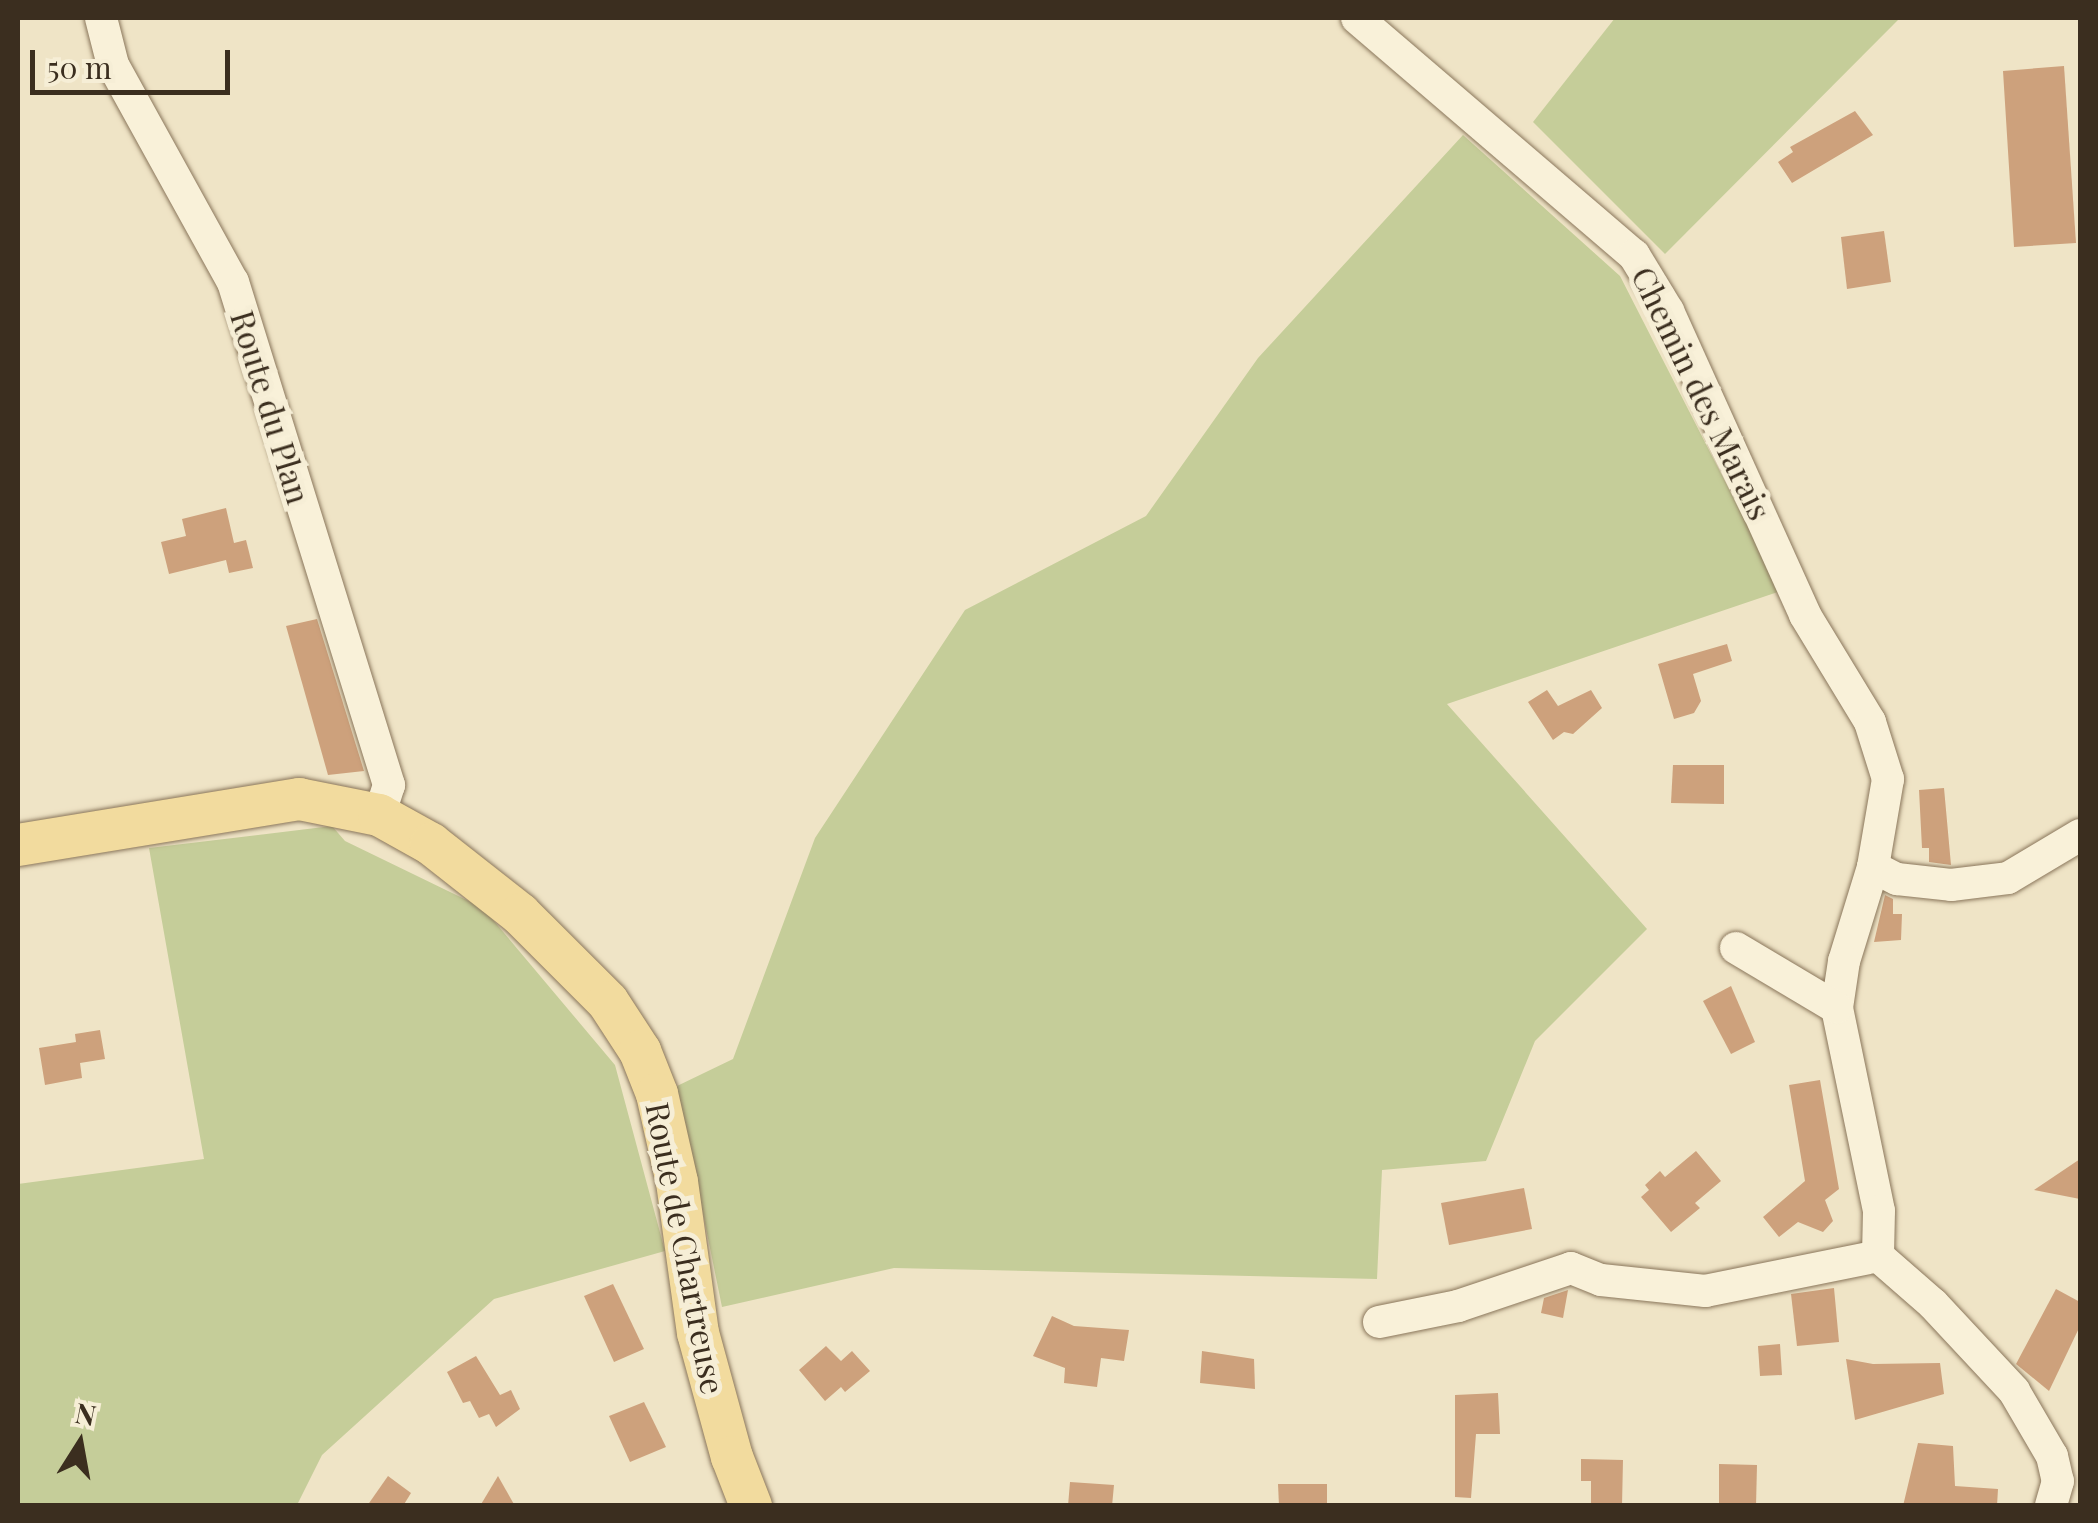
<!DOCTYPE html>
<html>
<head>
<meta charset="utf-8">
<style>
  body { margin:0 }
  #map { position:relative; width:2098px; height:1523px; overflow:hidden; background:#efe4c6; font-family:"Playfair Display",serif }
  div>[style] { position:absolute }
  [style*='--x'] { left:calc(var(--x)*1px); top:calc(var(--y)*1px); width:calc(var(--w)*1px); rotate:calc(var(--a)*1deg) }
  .green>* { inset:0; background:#c5cd99 }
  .building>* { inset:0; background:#cda17c }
  .roads { filter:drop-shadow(0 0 2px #8a765b) drop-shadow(0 0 2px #8a765b) }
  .minor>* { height:32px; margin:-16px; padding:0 16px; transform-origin:16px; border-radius:16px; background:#f9f1d9 }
  .major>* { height:42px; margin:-21px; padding:0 21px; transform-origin:21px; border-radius:21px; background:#f2db9e }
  span { translate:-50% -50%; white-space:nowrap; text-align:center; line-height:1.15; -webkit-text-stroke:10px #f6eed6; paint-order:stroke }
  .street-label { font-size:32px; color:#3b2e1f }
  .frame { position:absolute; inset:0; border:20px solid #3b2e1f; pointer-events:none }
  .north { position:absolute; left:30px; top:1393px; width:100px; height:100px; -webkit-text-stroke:8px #f6eed6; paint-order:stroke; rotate:11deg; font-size:28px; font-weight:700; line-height:40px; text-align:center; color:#3b2e1f }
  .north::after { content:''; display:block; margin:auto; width:35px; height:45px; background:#3b2e1f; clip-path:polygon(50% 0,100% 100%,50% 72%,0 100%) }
  .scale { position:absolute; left:30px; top:50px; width:200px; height:45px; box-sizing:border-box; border:5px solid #3b2e1f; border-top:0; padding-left:12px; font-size:30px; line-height:35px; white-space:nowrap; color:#3b2e1f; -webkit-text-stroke:8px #f6eed6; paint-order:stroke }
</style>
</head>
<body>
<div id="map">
  <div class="green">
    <i style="clip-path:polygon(1615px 18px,1900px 18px,1665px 254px,1533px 122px)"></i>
    <i style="clip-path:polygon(1463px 135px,1620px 276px,1781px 591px,1447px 704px,1647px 929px,1535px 1041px,1486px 1161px,1382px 1170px,1377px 1279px,894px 1268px,722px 1307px,677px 1086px,733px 1059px,815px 838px,965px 610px,1146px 516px,1258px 358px)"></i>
    <i style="clip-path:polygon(332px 826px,345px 841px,483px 908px,615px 1065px,665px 1251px,494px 1299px,322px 1455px,297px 1505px,18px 1505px,18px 1184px,204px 1159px,149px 848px)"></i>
  </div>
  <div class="building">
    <i style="clip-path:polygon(2064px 66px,2076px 243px,2014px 247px,2003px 71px)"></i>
    <i style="clip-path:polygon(1855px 111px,1873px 135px,1792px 183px,1778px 162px,1793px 152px,1790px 147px)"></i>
    <i style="clip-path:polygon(1884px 231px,1891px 282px,1847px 289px,1841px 237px)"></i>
    <i style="clip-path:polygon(226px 508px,234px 543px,246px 540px,253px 568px,229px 573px,226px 560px,169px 574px,161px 542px,186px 536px,182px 519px)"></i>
    <i style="clip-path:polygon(317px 619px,364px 771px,328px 775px,286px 626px)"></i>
    <i style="clip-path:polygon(1727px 644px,1732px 661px,1693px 674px,1701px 701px,1694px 713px,1674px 719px,1658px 664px)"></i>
    <i style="clip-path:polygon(1547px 690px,1558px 706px,1591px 690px,1602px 708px,1573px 734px,1564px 732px,1553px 740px,1528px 702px)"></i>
    <i style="clip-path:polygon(1673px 765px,1724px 765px,1724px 804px,1671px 803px)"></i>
    <i style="clip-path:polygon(1944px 788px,1951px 865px,1929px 862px,1929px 848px,1922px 848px,1919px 790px)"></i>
    <i style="clip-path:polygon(1885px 895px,1893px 899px,1893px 914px,1902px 914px,1901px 940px,1874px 942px)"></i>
    <i style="clip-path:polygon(1731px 986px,1755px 1042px,1731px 1054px,1703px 1001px)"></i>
    <i style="clip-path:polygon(100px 1030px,105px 1059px,80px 1063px,82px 1078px,45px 1085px,39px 1048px,76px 1042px,75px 1034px)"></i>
    <i style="clip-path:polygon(1820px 1080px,1839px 1189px,1825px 1200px,1833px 1221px,1823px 1232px,1798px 1222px,1779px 1237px,1763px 1217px,1805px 1181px,1789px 1085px)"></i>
    <i style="clip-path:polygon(1696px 1151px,1721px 1181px,1695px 1203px,1700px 1208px,1671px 1232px,1641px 1197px,1649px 1190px,1645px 1185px,1660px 1171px,1665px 1177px)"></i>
    <i style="clip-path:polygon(2080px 1159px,2080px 1199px,2034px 1190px)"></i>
    <i style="clip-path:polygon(1524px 1188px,1532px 1229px,1449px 1245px,1441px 1203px)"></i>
    <i style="clip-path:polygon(613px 1284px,644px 1349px,614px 1362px,584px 1296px)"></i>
    <i style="clip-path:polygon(1834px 1288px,1839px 1342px,1797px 1346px,1791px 1294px)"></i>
    <i style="clip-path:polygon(2056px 1289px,2080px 1302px,2080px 1326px,2049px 1391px,2016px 1364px)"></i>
    <i style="clip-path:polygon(1568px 1290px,1563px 1318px,1541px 1313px,1544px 1298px)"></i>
    <i style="clip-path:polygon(1052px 1316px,1074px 1326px,1129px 1330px,1124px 1361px,1101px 1358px,1097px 1387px,1064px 1383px,1065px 1368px,1033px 1356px)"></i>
    <i style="clip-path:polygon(1780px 1344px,1782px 1375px,1760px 1376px,1758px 1346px)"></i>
    <i style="clip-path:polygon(826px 1346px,841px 1361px,852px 1351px,870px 1371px,845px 1392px,841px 1387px,825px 1401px,799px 1370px)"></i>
    <i style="clip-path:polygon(1202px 1351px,1254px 1359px,1255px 1389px,1200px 1383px)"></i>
    <i style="clip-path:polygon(476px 1356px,500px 1395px,511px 1390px,520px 1409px,496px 1427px,489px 1414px,479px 1418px,470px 1401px,463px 1403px,447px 1372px)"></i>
    <i style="clip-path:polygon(1846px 1359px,1873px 1364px,1940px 1363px,1944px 1394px,1855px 1420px)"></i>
    <i style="clip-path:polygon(1498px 1393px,1500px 1434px,1476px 1434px,1471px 1498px,1455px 1497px,1455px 1395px)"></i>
    <i style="clip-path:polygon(644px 1402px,666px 1447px,630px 1462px,609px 1416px)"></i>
    <i style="clip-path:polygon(1918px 1443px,1953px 1446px,1955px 1486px,1998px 1489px,1997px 1506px,1903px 1506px)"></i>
    <i style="clip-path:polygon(1581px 1459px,1623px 1460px,1622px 1506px,1591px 1506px,1591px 1481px,1581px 1481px)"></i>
    <i style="clip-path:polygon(1719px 1464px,1757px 1465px,1756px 1506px,1719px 1506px)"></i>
    <i style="clip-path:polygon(388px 1476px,411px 1493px,403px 1506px,367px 1506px)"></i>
    <i style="clip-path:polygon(498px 1476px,515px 1506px,480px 1506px)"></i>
    <i style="clip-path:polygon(1070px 1482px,1114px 1485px,1112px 1506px,1068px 1506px)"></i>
    <i style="clip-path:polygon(1278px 1484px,1327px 1484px,1327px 1506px,1279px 1506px)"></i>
  </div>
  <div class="roads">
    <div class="minor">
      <i style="--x:101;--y:18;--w:49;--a:75.7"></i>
      <i style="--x:113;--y:65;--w:248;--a:61.1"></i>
      <i style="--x:233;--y:282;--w:527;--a:72.77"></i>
      <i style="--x:389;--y:785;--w:32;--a:108"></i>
      <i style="--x:1357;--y:18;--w:365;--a:40.6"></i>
      <i style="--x:1634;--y:255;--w:66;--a:58.7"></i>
      <i style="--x:1668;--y:311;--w:333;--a:65.7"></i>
      <i style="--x:1805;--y:615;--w:125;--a:58.7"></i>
      <i style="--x:1870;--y:722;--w:60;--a:72.5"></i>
      <i style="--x:1888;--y:779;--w:89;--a:99.7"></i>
      <i style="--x:1873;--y:867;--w:98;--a:107.1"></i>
      <i style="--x:1844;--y:961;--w:48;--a:98.5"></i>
      <i style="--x:1837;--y:1008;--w:207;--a:78.3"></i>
      <i style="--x:1879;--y:1211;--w:45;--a:91.3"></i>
      <i style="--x:1878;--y:1256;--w:73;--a:41.1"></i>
      <i style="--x:1933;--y:1304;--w:119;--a:47"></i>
      <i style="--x:2014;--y:1391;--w:75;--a:59.7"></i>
      <i style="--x:2052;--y:1456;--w:26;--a:77"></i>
      <i style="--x:2058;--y:1481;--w:26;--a:106"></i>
      <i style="--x:1873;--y:867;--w:27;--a:27"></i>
      <i style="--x:1897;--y:879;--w:54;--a:6.3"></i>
      <i style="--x:1951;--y:885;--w:57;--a:-7"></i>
      <i style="--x:2008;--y:878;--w:84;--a:-30.8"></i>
      <i style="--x:1736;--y:948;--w:117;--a:30.7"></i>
      <i style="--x:1379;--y:1322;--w:81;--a:-11.4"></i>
      <i style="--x:1458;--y:1306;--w:119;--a:-18.6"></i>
      <i style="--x:1571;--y:1268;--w:32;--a:22"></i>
      <i style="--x:1601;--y:1280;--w:105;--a:6"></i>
      <i style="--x:1705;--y:1291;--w:177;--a:-11.4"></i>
    </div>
    <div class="major">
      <i style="--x:18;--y:845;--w:285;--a:-9.3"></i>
      <i style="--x:299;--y:799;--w:82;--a:11.3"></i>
      <i style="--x:379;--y:815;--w:60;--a:29.1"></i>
      <i style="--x:431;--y:844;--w:113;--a:38.2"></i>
      <i style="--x:520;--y:914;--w:124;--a:45"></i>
      <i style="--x:608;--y:1002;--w:59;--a:56.9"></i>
      <i style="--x:640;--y:1051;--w:46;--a:68.4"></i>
      <i style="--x:657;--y:1094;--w:90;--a:77.2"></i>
      <i style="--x:677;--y:1182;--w:152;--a:82.1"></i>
      <i style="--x:698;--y:1333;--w:129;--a:74.7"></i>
      <i style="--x:732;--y:1457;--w:53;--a:68.8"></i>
    </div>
  </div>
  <div class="street-label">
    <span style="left:1702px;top:393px;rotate:64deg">Chemin des Marais</span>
    <span style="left:271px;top:407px;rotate:73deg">Route du Plan</span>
    <span style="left:686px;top:1248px;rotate:79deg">Route de Chartreuse</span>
  </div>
  <div class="frame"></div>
  <div class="north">N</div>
  <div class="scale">50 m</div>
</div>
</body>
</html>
